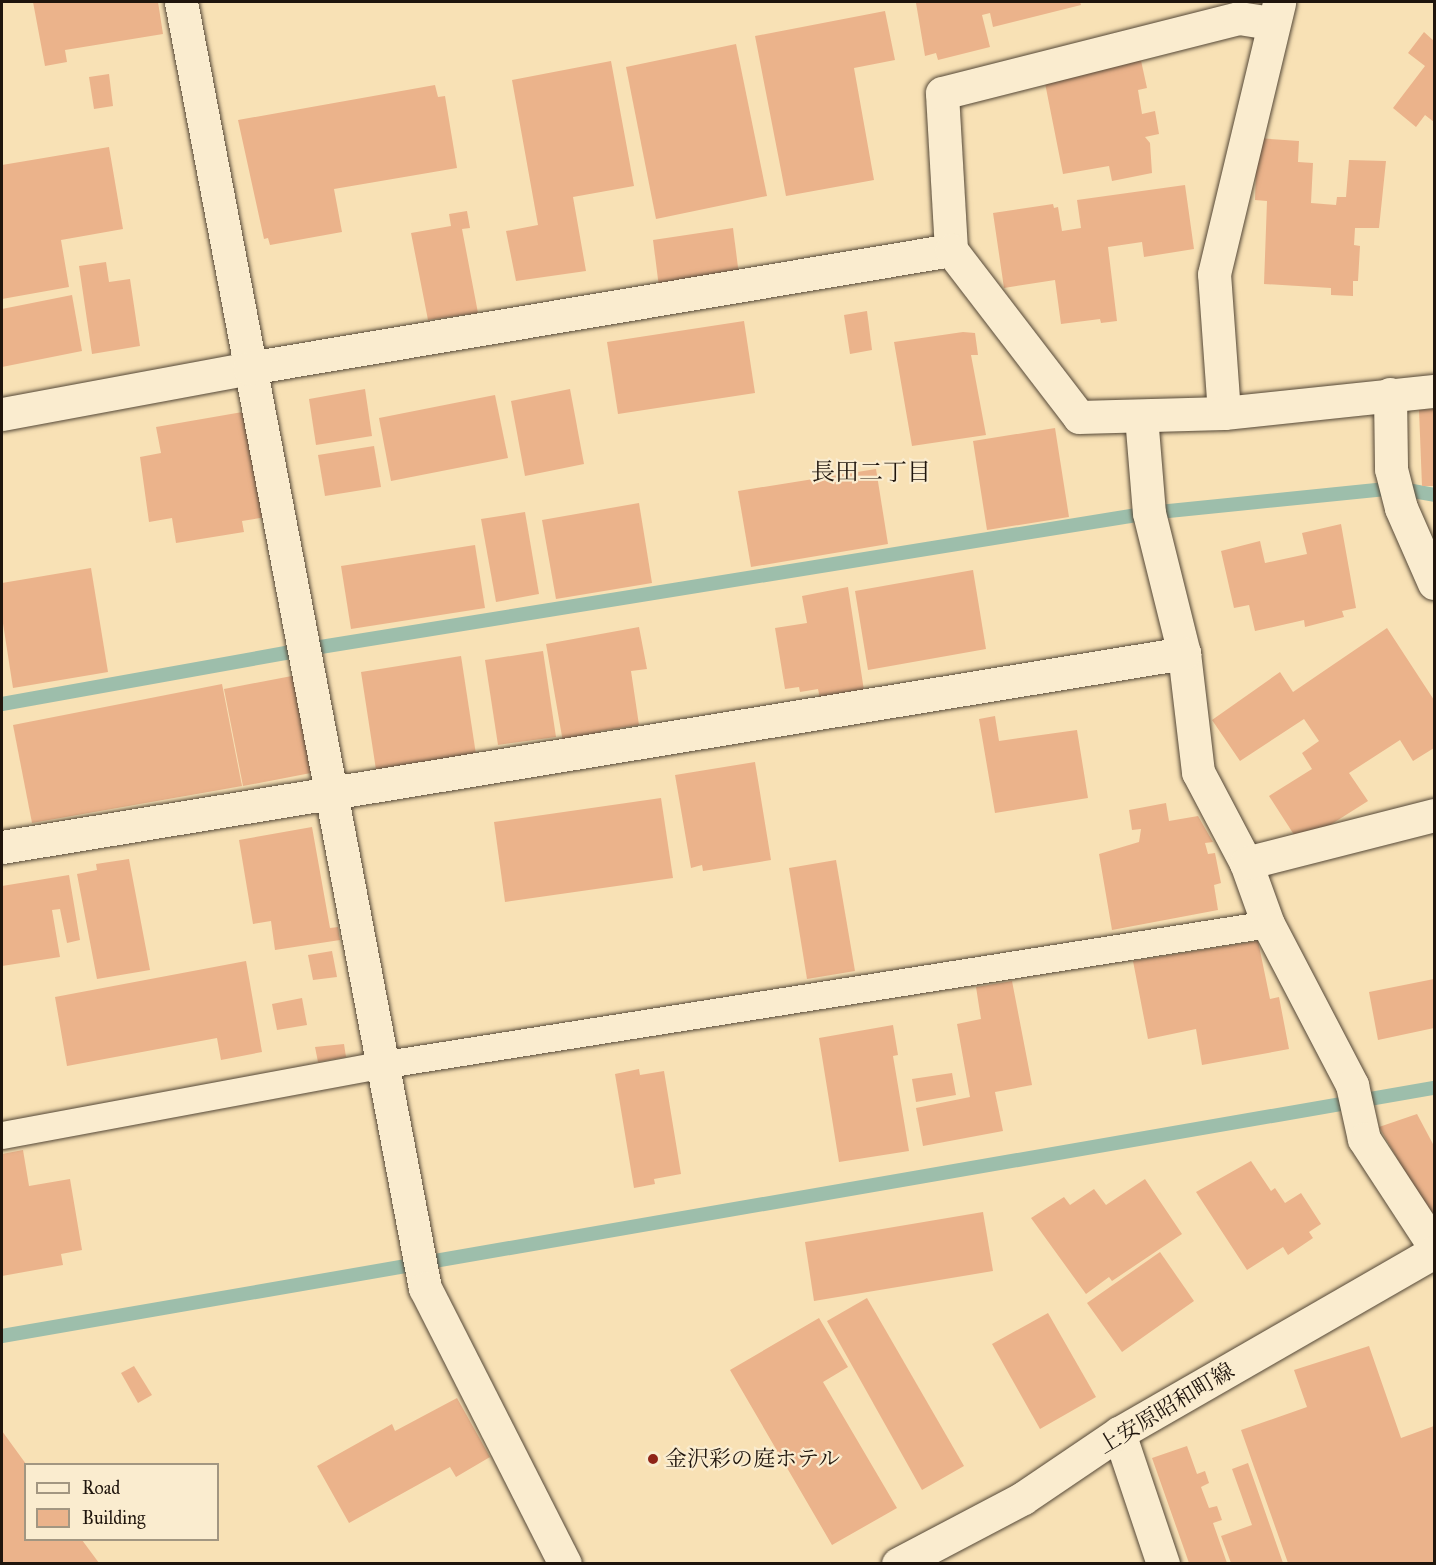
<!DOCTYPE html>
<html>
<head>
<meta charset="utf-8">
<style>
  body { margin:0 }
  #map { position:relative; width:1436px; height:1565px; overflow:hidden; background:#f8e1b5; font-family:"IM FELL Great Primer","Noto Serif JP",serif }
  div>[style] { position:absolute }
  [style*='--x'] { left:calc(var(--x)*1px); top:calc(var(--y)*1px); width:calc(var(--w)*1px); rotate:calc(var(--a)*1deg) }
  .stream>* { height:14px; margin:-7px; padding:0 7px; transform-origin:7px; border-radius:7px; background:#9dbeab }
  .building>* { inset:0; background:#ebb38b }
  .roads { filter:drop-shadow(0 0 2px #554837) drop-shadow(0 0 2px #554837) }
  .service>* { height:27px; margin:-13.5px; padding:0 13.5px; transform-origin:13.5px; border-radius:13.5px; background:#faeccf }
  .minor>* { height:33px; margin:-16.5px; padding:0 16.5px; transform-origin:16.5px; border-radius:16.5px; background:#faeccf }
  .secondary>* { height:33px; margin:-16.5px; padding:0 16.5px; transform-origin:16.5px; border-radius:16.5px; background:#faeccf }
  .dots>* { width:16px; height:16px; translate:-50% -50%; box-sizing:border-box; border:3px solid #faeccf; border-radius:50% }
  span { translate:-50% -50%; white-space:nowrap; text-align:center; line-height:1.15; -webkit-text-stroke:4.5px #faeccf; paint-order:stroke }
  .street-label { font-size:22px; color:#1f150d }
  .poi-label { font-size:22px; color:#1f150d }
  .left { translate:0 -50%; text-align:left }
  .neighbourhood-label { font-size:24px; color:#1f150d }
  .frame { position:absolute; inset:0; border:3px solid #1f150d; pointer-events:none }
  .legend { position:absolute; left:24px; top:1463px; width:195px; height:78px; box-sizing:border-box; background:#faeccf; border:2px solid #a29681; margin:0; padding:8px 10px; list-style:none; font-size:18px; color:#1f150d }
  .legend li { display:flex; align-items:center; gap:12px; height:30px }
  .legend b { width:30px; border:2px solid #a29681 }
</style>
</head>
<body>
<div id="map">
  <div class="stream">
    <i style="--x:2;--y:704;--w:305;--a:-10.2"></i>
    <i style="--x:302;--y:650;--w:858;--a:-9.19"></i>
    <i style="--x:1149;--y:513;--w:248;--a:-5.8"></i>
    <i style="--x:1396;--y:488;--w:39;--a:10"></i>
    <i style="--x:2;--y:1336;--w:1453;--a:-9.83"></i>
  </div>
  <div class="building">
    <i style="clip-path:polygon(33px 2px,158px 2px,163px 34px,65px 50px,67px 62px,45px 66px)"></i>
    <i style="clip-path:polygon(1080px 2px,1081px 5px,993px 27px,990px 13px,982px 15px,990px 47px,938px 60px,936px 53px,925px 56px,916px 3px)"></i>
    <i style="clip-path:polygon(885px 11px,895px 60px,854px 68px,874px 180px,786px 196px,755px 36px)"></i>
    <i style="clip-path:polygon(1424px 32px,1434px 41px,1434px 122px,1425px 115px,1416px 127px,1393px 108px,1425px 66px,1408px 53px)"></i>
    <i style="clip-path:polygon(736px 44px,767px 196px,656px 219px,626px 67px)"></i>
    <i style="clip-path:polygon(1140px 56px,1147px 88px,1138px 90px,1142px 114px,1155px 111px,1159px 134px,1145px 137px,1150px 143px,1152px 173px,1112px 181px,1109px 166px,1063px 174px,1044px 78px)"></i>
    <i style="clip-path:polygon(611px 61px,634px 186px,573px 197px,586px 271px,516px 281px,506px 231px,538px 225px,512px 80px)"></i>
    <i style="clip-path:polygon(109px 74px,113px 106px,94px 109px,89px 77px)"></i>
    <i style="clip-path:polygon(435px 85px,438px 97px,445px 96px,457px 168px,334px 189px,342px 232px,270px 245px,268px 238px,264px 239px,238px 120px)"></i>
    <i style="clip-path:polygon(1257px 138px,1299px 141px,1298px 162px,1313px 163px,1311px 203px,1336px 205px,1337px 197px,1346px 197px,1349px 160px,1386px 161px,1379px 228px,1355px 228px,1354px 245px,1360px 246px,1358px 281px,1353px 281px,1353px 296px,1331px 295px,1331px 288px,1264px 284px,1267px 201px,1255px 200px)"></i>
    <i style="clip-path:polygon(109px 147px,123px 229px,61px 240px,69px 287px,2px 299px,2px 165px)"></i>
    <i style="clip-path:polygon(1185px 185px,1194px 249px,1144px 257px,1142px 242px,1108px 247px,1117px 321px,1101px 323px,1100px 319px,1061px 324px,1055px 280px,1004px 288px,993px 213px,1053px 204px,1054px 208px,1058px 207px,1062px 231px,1081px 228px,1077px 200px)"></i>
    <i style="clip-path:polygon(467px 211px,470px 228px,462px 229px,478px 313px,428px 320px,411px 233px,451px 226px,449px 214px)"></i>
    <i style="clip-path:polygon(733px 228px,739px 275px,659px 287px,653px 240px)"></i>
    <i style="clip-path:polygon(106px 262px,109px 282px,130px 279px,140px 346px,92px 354px,79px 266px)"></i>
    <i style="clip-path:polygon(72px 295px,82px 351px,2px 367px,2px 309px)"></i>
    <i style="clip-path:polygon(867px 311px,872px 350px,850px 354px,844px 315px)"></i>
    <i style="clip-path:polygon(744px 321px,755px 393px,618px 414px,607px 342px)"></i>
    <i style="clip-path:polygon(963px 332px,975px 333px,978px 355px,971px 355px,986px 435px,912px 446px,894px 342px)"></i>
    <i style="clip-path:polygon(365px 389px,372px 436px,316px 445px,309px 399px)"></i>
    <i style="clip-path:polygon(570px 389px,584px 464px,525px 476px,511px 401px)"></i>
    <i style="clip-path:polygon(495px 395px,508px 458px,391px 481px,379px 418px)"></i>
    <i style="clip-path:polygon(1434px 409px,1434px 486px,1422px 486px,1419px 410px)"></i>
    <i style="clip-path:polygon(254px 410px,272px 516px,242px 521px,244px 532px,176px 543px,172px 518px,149px 522px,140px 457px,161px 453px,156px 427px)"></i>
    <i style="clip-path:polygon(1055px 428px,1069px 517px,987px 530px,973px 441px)"></i>
    <i style="clip-path:polygon(374px 446px,381px 487px,325px 496px,318px 455px)"></i>
    <i style="clip-path:polygon(876px 469px,888px 544px,751px 567px,738px 491px)"></i>
    <i style="clip-path:polygon(639px 503px,652px 583px,556px 599px,542px 520px)"></i>
    <i style="clip-path:polygon(525px 512px,539px 594px,496px 602px,481px 519px)"></i>
    <i style="clip-path:polygon(1341px 524px,1356px 608px,1342px 611px,1344px 617px,1305px 627px,1304px 620px,1255px 631px,1249px 605px,1234px 608px,1221px 551px,1260px 541px,1265px 563px,1307px 554px,1302px 533px)"></i>
    <i style="clip-path:polygon(475px 545px,485px 608px,351px 629px,341px 566px)"></i>
    <i style="clip-path:polygon(91px 568px,108px 672px,13px 688px,2px 617px,2px 583px)"></i>
    <i style="clip-path:polygon(973px 570px,986px 649px,868px 670px,855px 591px)"></i>
    <i style="clip-path:polygon(848px 587px,865px 697px,821px 704px,818px 689px,800px 692px,799px 687px,785px 689px,775px 628px,807px 623px,802px 596px)"></i>
    <i style="clip-path:polygon(639px 627px,647px 669px,631px 671px,639px 725px,600px 731px,602px 741px,564px 748px,546px 644px)"></i>
    <i style="clip-path:polygon(1387px 628px,1434px 700px,1434px 748px,1413px 761px,1400px 740px,1349px 773px,1368px 801px,1300px 844px,1269px 796px,1312px 769px,1302px 753px,1319px 741px,1304px 719px,1240px 761px,1212px 720px,1280px 672px,1293px 692px)"></i>
    <i style="clip-path:polygon(543px 651px,556px 737px,498px 745px,485px 660px)"></i>
    <i style="clip-path:polygon(461px 656px,477px 761px,377px 776px,361px 672px)"></i>
    <i style="clip-path:polygon(297px 675px,316px 772px,243px 786px,224px 689px)"></i>
    <i style="clip-path:polygon(222px 684px,242px 786px,32px 823px,13px 725px)"></i>
    <i style="clip-path:polygon(995px 716px,999px 741px,1077px 730px,1088px 798px,995px 813px,979px 719px)"></i>
    <i style="clip-path:polygon(755px 762px,771px 860px,703px 871px,702px 865px,691px 868px,675px 775px)"></i>
    <i style="clip-path:polygon(661px 798px,673px 878px,505px 902px,494px 822px)"></i>
    <i style="clip-path:polygon(1166px 803px,1169px 821px,1198px 816px,1213px 842px,1205px 843px,1208px 854px,1215px 853px,1221px 883px,1214px 885px,1218px 910px,1112px 930px,1099px 854px,1139px 842px,1141px 829px,1132px 830px,1129px 810px)"></i>
    <i style="clip-path:polygon(312px 827px,330px 928px,338px 927px,340px 940px,275px 950px,271px 921px,253px 924px,239px 840px)"></i>
    <i style="clip-path:polygon(129px 859px,150px 970px,97px 979px,77px 874px,97px 870px,96px 864px)"></i>
    <i style="clip-path:polygon(836px 860px,855px 971px,807px 979px,789px 868px)"></i>
    <i style="clip-path:polygon(69px 875px,80px 940px,67px 943px,60px 909px,52px 910px,60px 957px,2px 966px,2px 886px)"></i>
    <i style="clip-path:polygon(1258px 941px,1270px 999px,1279px 997px,1289px 1049px,1202px 1065px,1196px 1029px,1148px 1039px,1133px 961px)"></i>
    <i style="clip-path:polygon(332px 951px,337px 977px,313px 980px,308px 955px)"></i>
    <i style="clip-path:polygon(246px 961px,262px 1052px,221px 1060px,217px 1038px,67px 1066px,55px 997px)"></i>
    <i style="clip-path:polygon(1434px 979px,1434px 1028px,1378px 1040px,1369px 992px)"></i>
    <i style="clip-path:polygon(1012px 981px,1032px 1085px,995px 1092px,1003px 1131px,923px 1146px,916px 1108px,970px 1097px,957px 1024px,981px 1019px,976px 987px)"></i>
    <i style="clip-path:polygon(302px 998px,307px 1025px,277px 1030px,272px 1004px)"></i>
    <i style="clip-path:polygon(893px 1025px,898px 1055px,893px 1056px,909px 1151px,839px 1162px,819px 1038px)"></i>
    <i style="clip-path:polygon(344px 1044px,346px 1057px,318px 1062px,315px 1047px)"></i>
    <i style="clip-path:polygon(639px 1069px,640px 1075px,664px 1071px,681px 1174px,654px 1179px,655px 1184px,634px 1188px,615px 1074px)"></i>
    <i style="clip-path:polygon(952px 1073px,956px 1095px,916px 1102px,912px 1079px)"></i>
    <i style="clip-path:polygon(1417px 1114px,1434px 1146px,1434px 1222px,1379px 1127px)"></i>
    <i style="clip-path:polygon(23px 1150px,29px 1186px,70px 1179px,82px 1250px,61px 1254px,63px 1265px,2px 1276px,2px 1154px)"></i>
    <i style="clip-path:polygon(1251px 1161px,1271px 1191px,1275px 1188px,1285px 1203px,1301px 1193px,1321px 1224px,1309px 1232px,1313px 1238px,1288px 1255px,1283px 1247px,1247px 1270px,1196px 1192px)"></i>
    <i style="clip-path:polygon(1145px 1179px,1182px 1234px,1112px 1281px,1109px 1277px,1086px 1294px,1031px 1218px,1064px 1197px,1070px 1205px,1094px 1189px,1106px 1205px)"></i>
    <i style="clip-path:polygon(983px 1212px,993px 1271px,814px 1301px,805px 1242px)"></i>
    <i style="clip-path:polygon(1160px 1252px,1194px 1301px,1122px 1352px,1087px 1303px)"></i>
    <i style="clip-path:polygon(867px 1298px,964px 1466px,922px 1490px,827px 1321px)"></i>
    <i style="clip-path:polygon(1048px 1313px,1096px 1397px,1040px 1429px,992px 1344px)"></i>
    <i style="clip-path:polygon(819px 1318px,848px 1367px,823px 1382px,897px 1508px,832px 1545px,730px 1370px)"></i>
    <i style="clip-path:polygon(1369px 1346px,1401px 1438px,1434px 1426px,1434px 1563px,1288px 1563px,1241px 1430px,1307px 1407px,1294px 1370px)"></i>
    <i style="clip-path:polygon(134px 1366px,152px 1395px,138px 1403px,121px 1373px)"></i>
    <i style="clip-path:polygon(457px 1398px,490px 1457px,456px 1477px,450px 1467px,349px 1523px,317px 1466px,392px 1424px,395px 1431px)"></i>
    <i style="clip-path:polygon(2px 1431px,26px 1464px,26px 1540px,82px 1540px,99px 1563px,2px 1563px)"></i>
    <i style="clip-path:polygon(1187px 1446px,1197px 1474px,1205px 1471px,1209px 1483px,1201px 1487px,1209px 1508px,1217px 1506px,1222px 1520px,1213px 1523px,1227px 1563px,1189px 1563px,1152px 1458px)"></i>
    <i style="clip-path:polygon(1248px 1463px,1283px 1563px,1231px 1563px,1221px 1536px,1252px 1525px,1232px 1469px)"></i>
  </div>
  <div class="roads">
    <div class="service">
      <i style="--x:2;--y:1135;--w:384;--a:-10.5"></i>
      <i style="--x:380;--y:1065;--w:899;--a:-9.02"></i>
    </div>
    <div class="minor">
      <i style="--x:181;--y:2;--w:1309;--a:79.26"></i>
      <i style="--x:425;--y:1288;--w:309;--a:63.1"></i>
      <i style="--x:951;--y:250;--w:157;--a:-93.3"></i>
      <i style="--x:942;--y:93;--w:306;--a:-14.2"></i>
      <i style="--x:1239;--y:18;--w:33;--a:9"></i>
      <i style="--x:1390;--y:394;--w:75;--a:89.2"></i>
      <i style="--x:1391;--y:469;--w:40;--a:75.6"></i>
      <i style="--x:1401;--y:508;--w:82;--a:66.3"></i>
      <i style="--x:1224;--y:413;--w:139;--a:-94.1"></i>
      <i style="--x:1214;--y:274;--w:279;--a:-76.5"></i>
      <i style="--x:2;--y:414;--w:251;--a:-10.5"></i>
      <i style="--x:249;--y:368;--w:712;--a:-9.54"></i>
      <i style="--x:951;--y:250;--w:210;--a:52.5"></i>
      <i style="--x:1079;--y:417;--w:145;--a:-1.6"></i>
      <i style="--x:1224;--y:413;--w:211;--a:-6"></i>
      <i style="--x:1141;--y:416;--w:97;--a:85.3"></i>
      <i style="--x:1149;--y:513;--w:144;--a:76"></i>
      <i style="--x:1184;--y:653;--w:120;--a:83.3"></i>
      <i style="--x:1198;--y:772;--w:103;--a:62.2"></i>
      <i style="--x:1246;--y:863;--w:65;--a:70.2"></i>
      <i style="--x:1268;--y:924;--w:182;--a:62.4"></i>
      <i style="--x:1352;--y:1085;--w:55;--a:77.5"></i>
      <i style="--x:1364;--y:1139;--w:128;--a:56.8"></i>
      <i style="--x:2;--y:847;--w:1198;--a:-9.32"></i>
      <i style="--x:1246;--y:863;--w:194;--a:-14.3"></i>
      <i style="--x:1119;--y:1433;--w:138;--a:71.4"></i>
    </div>
    <div class="secondary">
      <i style="--x:898;--y:1564;--w:141;--a:-27.8"></i>
      <i style="--x:1023;--y:1498;--w:116;--a:-34.1"></i>
      <i style="--x:1119;--y:1433;--w:363;--a:-29.9"></i>
    </div>
  </div>
  <div class="dots">
    <i style="left:653px;top:1459px;background:#8f2418"></i>
  </div>
  <div class="street-label">
    <span style="left:1166px;top:1408px;rotate:-31deg">上安原昭和町線</span>
  </div>
  <div class="poi-label">
    <span class="left" style="left:665px;top:1459px">金沢彩の庭ホテル</span>
  </div>
  <div class="neighbourhood-label">
    <span style="left:871px;top:473px">長田二丁目</span>
  </div>
  <div class="frame"></div>
  <ul class="legend">
  <li><b style="height:8px;background:#faeccf"></b>Road</li>
  <li><b style="height:16px;background:#ebb38b"></b>Building</li>
  </ul>
</div>
</body>
</html>
